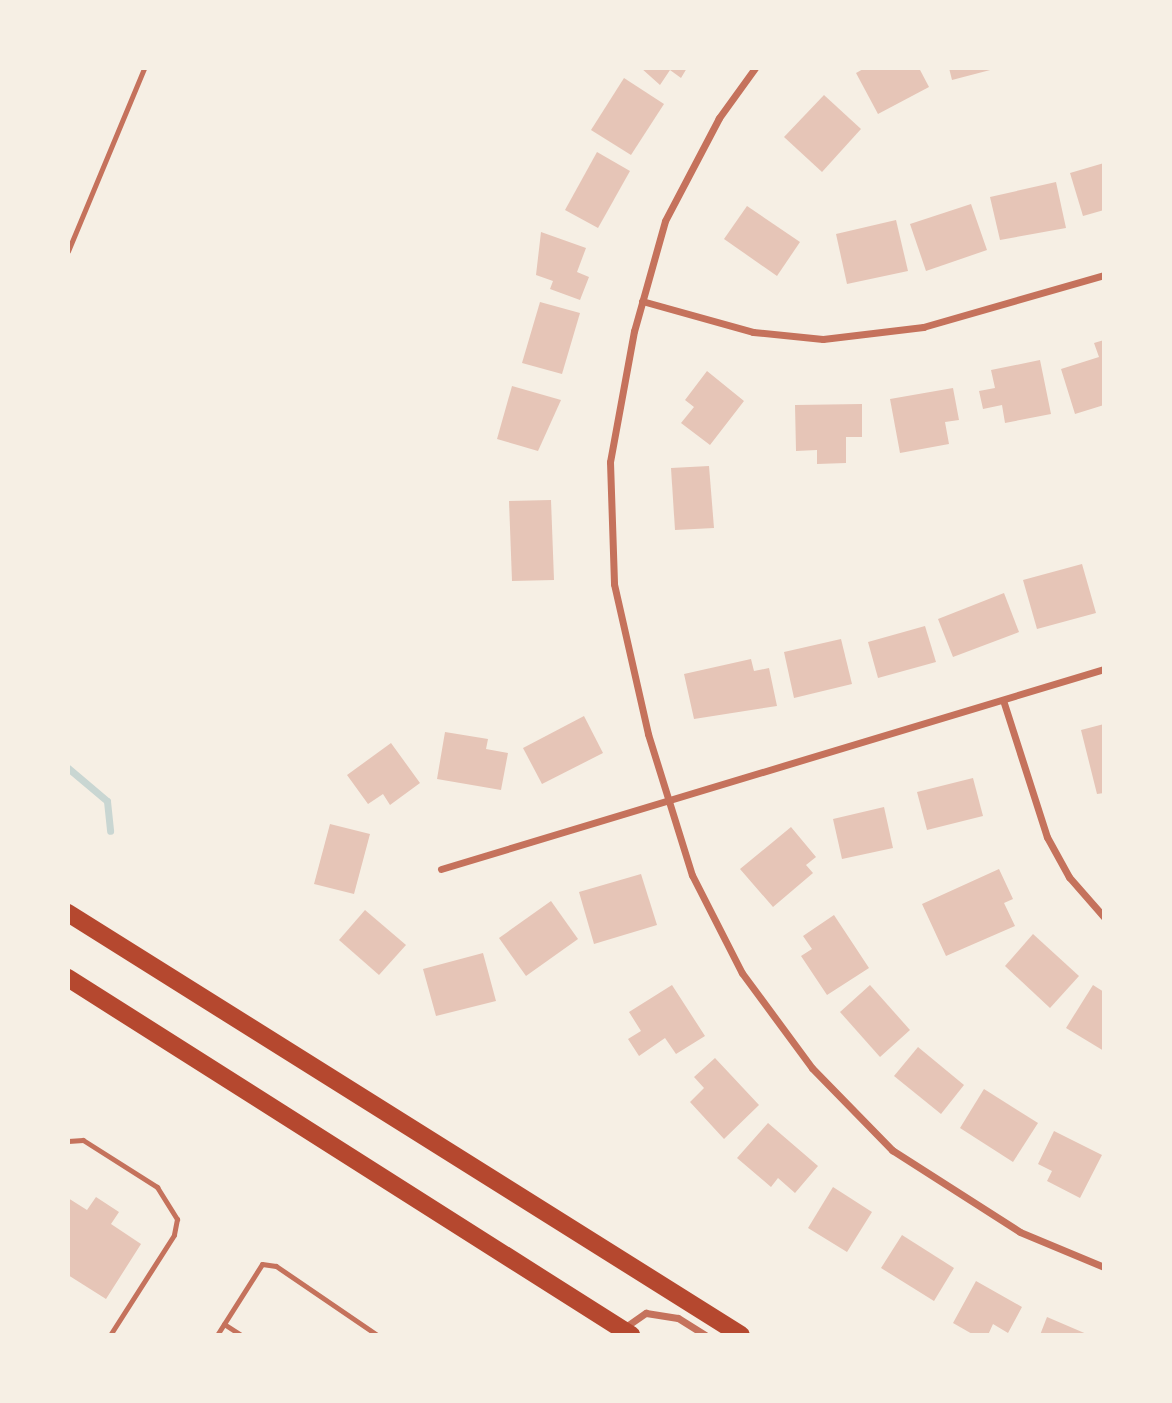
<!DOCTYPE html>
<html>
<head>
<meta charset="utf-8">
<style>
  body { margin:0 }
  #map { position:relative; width:1172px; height:1403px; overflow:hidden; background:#f6efe4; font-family:"Source Sans 3",sans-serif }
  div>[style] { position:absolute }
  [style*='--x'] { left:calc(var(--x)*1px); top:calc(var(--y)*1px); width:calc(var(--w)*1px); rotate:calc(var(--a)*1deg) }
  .stream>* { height:7px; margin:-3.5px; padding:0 3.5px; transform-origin:3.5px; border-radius:3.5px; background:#c9d6d2 }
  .building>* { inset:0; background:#e6c5b7 }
  .service>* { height:5px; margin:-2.5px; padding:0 2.5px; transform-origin:2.5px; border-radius:2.5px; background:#c5725c }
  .minor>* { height:7px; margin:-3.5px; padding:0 3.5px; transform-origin:3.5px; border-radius:3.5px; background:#c5725c }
  .primary>* { height:18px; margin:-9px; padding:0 9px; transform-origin:9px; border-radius:9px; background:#b5482f }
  span { translate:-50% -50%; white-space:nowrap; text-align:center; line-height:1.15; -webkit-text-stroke:7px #f6efe4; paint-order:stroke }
  .frame { position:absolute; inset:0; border:70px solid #f6efe4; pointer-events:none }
</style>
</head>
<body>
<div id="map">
  <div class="stream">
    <i style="--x:68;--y:768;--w:51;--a:40.2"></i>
    <i style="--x:107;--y:801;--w:30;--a:84"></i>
  </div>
  <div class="building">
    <i style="clip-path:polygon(641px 68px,687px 68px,681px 78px,670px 70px,660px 85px)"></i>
    <i style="clip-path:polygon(865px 68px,919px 68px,929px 87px,878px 114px,856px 73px)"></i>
    <i style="clip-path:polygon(949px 68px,994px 68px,994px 69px,952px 80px)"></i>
    <i style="clip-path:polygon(624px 78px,664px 104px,631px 155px,591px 130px)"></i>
    <i style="clip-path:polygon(824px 95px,861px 129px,822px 172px,784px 137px)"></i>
    <i style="clip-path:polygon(597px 152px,630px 171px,598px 228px,565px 210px)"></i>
    <i style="clip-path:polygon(1104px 163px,1104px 210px,1083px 216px,1070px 173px)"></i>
    <i style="clip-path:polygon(1056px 182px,1066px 228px,1000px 240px,990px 197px)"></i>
    <i style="clip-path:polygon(971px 204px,987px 250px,926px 271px,910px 224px)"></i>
    <i style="clip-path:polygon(747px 206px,800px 242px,777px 276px,724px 239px)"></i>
    <i style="clip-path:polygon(896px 220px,908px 271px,847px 284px,836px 234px)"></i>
    <i style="clip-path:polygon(541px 232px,586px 248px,577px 272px,589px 277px,580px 300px,550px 289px,553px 281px,536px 275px)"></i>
    <i style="clip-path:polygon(540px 302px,580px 313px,562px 374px,522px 363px)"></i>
    <i style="clip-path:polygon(1104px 340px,1104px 405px,1075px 414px,1061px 369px,1099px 357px,1094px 343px)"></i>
    <i style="clip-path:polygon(1040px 360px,1051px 414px,1005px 423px,1002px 405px,983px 409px,979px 391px,995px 388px,991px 370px)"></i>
    <i style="clip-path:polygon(707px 371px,744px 401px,710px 445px,681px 423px,694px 407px,685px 400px)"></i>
    <i style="clip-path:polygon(512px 386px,561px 400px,538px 451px,497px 439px)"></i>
    <i style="clip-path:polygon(953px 388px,959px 420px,945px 422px,949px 444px,900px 453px,890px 399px)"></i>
    <i style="clip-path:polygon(862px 404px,862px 437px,846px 437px,846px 463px,817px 464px,817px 450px,796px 451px,795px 405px)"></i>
    <i style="clip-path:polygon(709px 466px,714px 528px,675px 530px,671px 468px)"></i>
    <i style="clip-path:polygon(551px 500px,554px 580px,512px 581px,509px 501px)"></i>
    <i style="clip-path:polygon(1082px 564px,1096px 613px,1037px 629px,1023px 580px)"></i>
    <i style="clip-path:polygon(1004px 593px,1019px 632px,953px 657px,938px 619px)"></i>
    <i style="clip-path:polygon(925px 626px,936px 662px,878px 678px,868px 642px)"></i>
    <i style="clip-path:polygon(841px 639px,852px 684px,794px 698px,784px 652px)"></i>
    <i style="clip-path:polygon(751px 659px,754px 671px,769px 668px,777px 706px,694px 719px,684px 674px)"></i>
    <i style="clip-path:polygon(584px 716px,603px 753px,542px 784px,523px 748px)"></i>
    <i style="clip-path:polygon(1104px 724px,1104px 793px,1097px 794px,1081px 730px)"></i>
    <i style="clip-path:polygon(445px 732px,488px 739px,486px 749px,508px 753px,501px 790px,437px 779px)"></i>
    <i style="clip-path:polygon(391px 743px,420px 783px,390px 805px,383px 794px,368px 804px,347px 775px)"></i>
    <i style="clip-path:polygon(973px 778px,983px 816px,927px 830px,917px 792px)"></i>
    <i style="clip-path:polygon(884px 807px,893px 848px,842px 859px,833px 819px)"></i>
    <i style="clip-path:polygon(330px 824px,370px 834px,354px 894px,314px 884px)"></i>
    <i style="clip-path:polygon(791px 827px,816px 857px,806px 865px,813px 873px,773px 907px,740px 869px)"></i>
    <i style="clip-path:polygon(999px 869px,1013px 899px,1004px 903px,1015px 926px,946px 956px,922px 904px)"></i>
    <i style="clip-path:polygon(641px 874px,657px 925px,594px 944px,579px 892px)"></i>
    <i style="clip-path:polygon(551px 901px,578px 939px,526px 976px,499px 938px)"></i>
    <i style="clip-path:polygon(365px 910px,406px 945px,379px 975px,339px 940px)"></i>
    <i style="clip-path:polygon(834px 915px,869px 968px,827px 995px,801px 956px,812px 949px,803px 936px)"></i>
    <i style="clip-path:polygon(1033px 934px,1079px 976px,1050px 1008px,1005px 966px)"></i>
    <i style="clip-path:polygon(483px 953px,496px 1001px,436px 1016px,423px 969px)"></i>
    <i style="clip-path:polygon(672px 985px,705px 1036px,676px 1054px,665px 1038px,639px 1056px,628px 1039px,641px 1031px,629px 1012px)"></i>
    <i style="clip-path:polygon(870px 985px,910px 1030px,880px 1057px,840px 1012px)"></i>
    <i style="clip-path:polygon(1093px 985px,1104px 992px,1104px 1051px,1066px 1028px)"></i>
    <i style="clip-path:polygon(918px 1047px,964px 1085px,941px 1114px,894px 1076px)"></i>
    <i style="clip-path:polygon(715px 1058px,759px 1105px,724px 1139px,690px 1102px,704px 1088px,694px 1077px)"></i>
    <i style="clip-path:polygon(984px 1089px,1038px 1123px,1013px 1162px,960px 1128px)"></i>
    <i style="clip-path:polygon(768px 1123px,818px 1166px,795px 1193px,778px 1178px,771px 1187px,737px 1158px)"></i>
    <i style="clip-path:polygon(1054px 1131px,1102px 1155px,1080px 1198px,1047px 1181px,1052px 1171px,1038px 1164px)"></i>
    <i style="clip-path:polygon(833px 1187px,872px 1212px,847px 1252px,808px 1228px)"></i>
    <i style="clip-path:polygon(96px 1197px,119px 1212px,111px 1224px,141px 1244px,106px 1299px,68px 1275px,68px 1198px,87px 1210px)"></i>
    <i style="clip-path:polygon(902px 1235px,954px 1268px,934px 1301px,881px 1268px)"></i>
    <i style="clip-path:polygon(976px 1281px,1022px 1307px,1008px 1333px,993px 1324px,988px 1335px,974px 1335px,953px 1323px)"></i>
    <i style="clip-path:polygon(1047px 1317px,1089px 1335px,1040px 1335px)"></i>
  </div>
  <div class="service">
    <i style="--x:68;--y:251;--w:198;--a:-67.4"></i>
    <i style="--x:68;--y:1141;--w:15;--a:-4"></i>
    <i style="--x:83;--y:1140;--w:88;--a:32.4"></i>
    <i style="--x:157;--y:1187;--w:38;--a:58"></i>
    <i style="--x:177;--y:1219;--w:16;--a:101"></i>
    <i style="--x:174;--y:1235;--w:119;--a:122.6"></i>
    <i style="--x:224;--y:1324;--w:20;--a:33"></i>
    <i style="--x:217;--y:1335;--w:84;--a:-57.6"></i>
    <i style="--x:262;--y:1264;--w:14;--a:8"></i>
    <i style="--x:276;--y:1266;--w:122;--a:34.3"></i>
  </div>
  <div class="minor">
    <i style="--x:755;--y:68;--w:62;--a:125.8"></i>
    <i style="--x:719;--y:118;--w:116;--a:117.7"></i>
    <i style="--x:665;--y:221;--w:114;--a:105.7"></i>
    <i style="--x:634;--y:331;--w:133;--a:100.4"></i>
    <i style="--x:610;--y:462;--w:122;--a:88.1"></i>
    <i style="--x:614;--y:584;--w:154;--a:77.2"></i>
    <i style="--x:648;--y:734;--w:148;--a:72.7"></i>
    <i style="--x:692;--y:875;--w:110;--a:63"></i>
    <i style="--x:742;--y:973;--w:118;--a:53.6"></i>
    <i style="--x:812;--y:1068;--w:115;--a:45.7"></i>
    <i style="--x:892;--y:1150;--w:152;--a:32.6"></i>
    <i style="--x:1020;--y:1232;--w:91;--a:22.6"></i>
    <i style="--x:642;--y:301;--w:115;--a:15.6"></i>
    <i style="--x:753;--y:332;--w:70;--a:5.7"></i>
    <i style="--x:823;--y:339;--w:101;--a:-6.8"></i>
    <i style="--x:923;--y:327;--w:188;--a:-16"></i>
    <i style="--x:1003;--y:700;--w:144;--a:72.2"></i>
    <i style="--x:1047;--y:837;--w:46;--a:61.2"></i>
    <i style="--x:1069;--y:877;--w:53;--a:48.8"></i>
    <i style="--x:441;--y:869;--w:693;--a:-16.79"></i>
    <i style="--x:614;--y:1335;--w:39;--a:-35"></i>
    <i style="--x:646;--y:1313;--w:32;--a:9"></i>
    <i style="--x:678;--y:1318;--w:32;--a:32"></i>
  </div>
  <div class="primary">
    <i style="--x:68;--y:913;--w:794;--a:32.09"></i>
    <i style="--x:68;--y:978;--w:667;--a:32.38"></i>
  </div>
  <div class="frame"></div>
</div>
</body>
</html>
